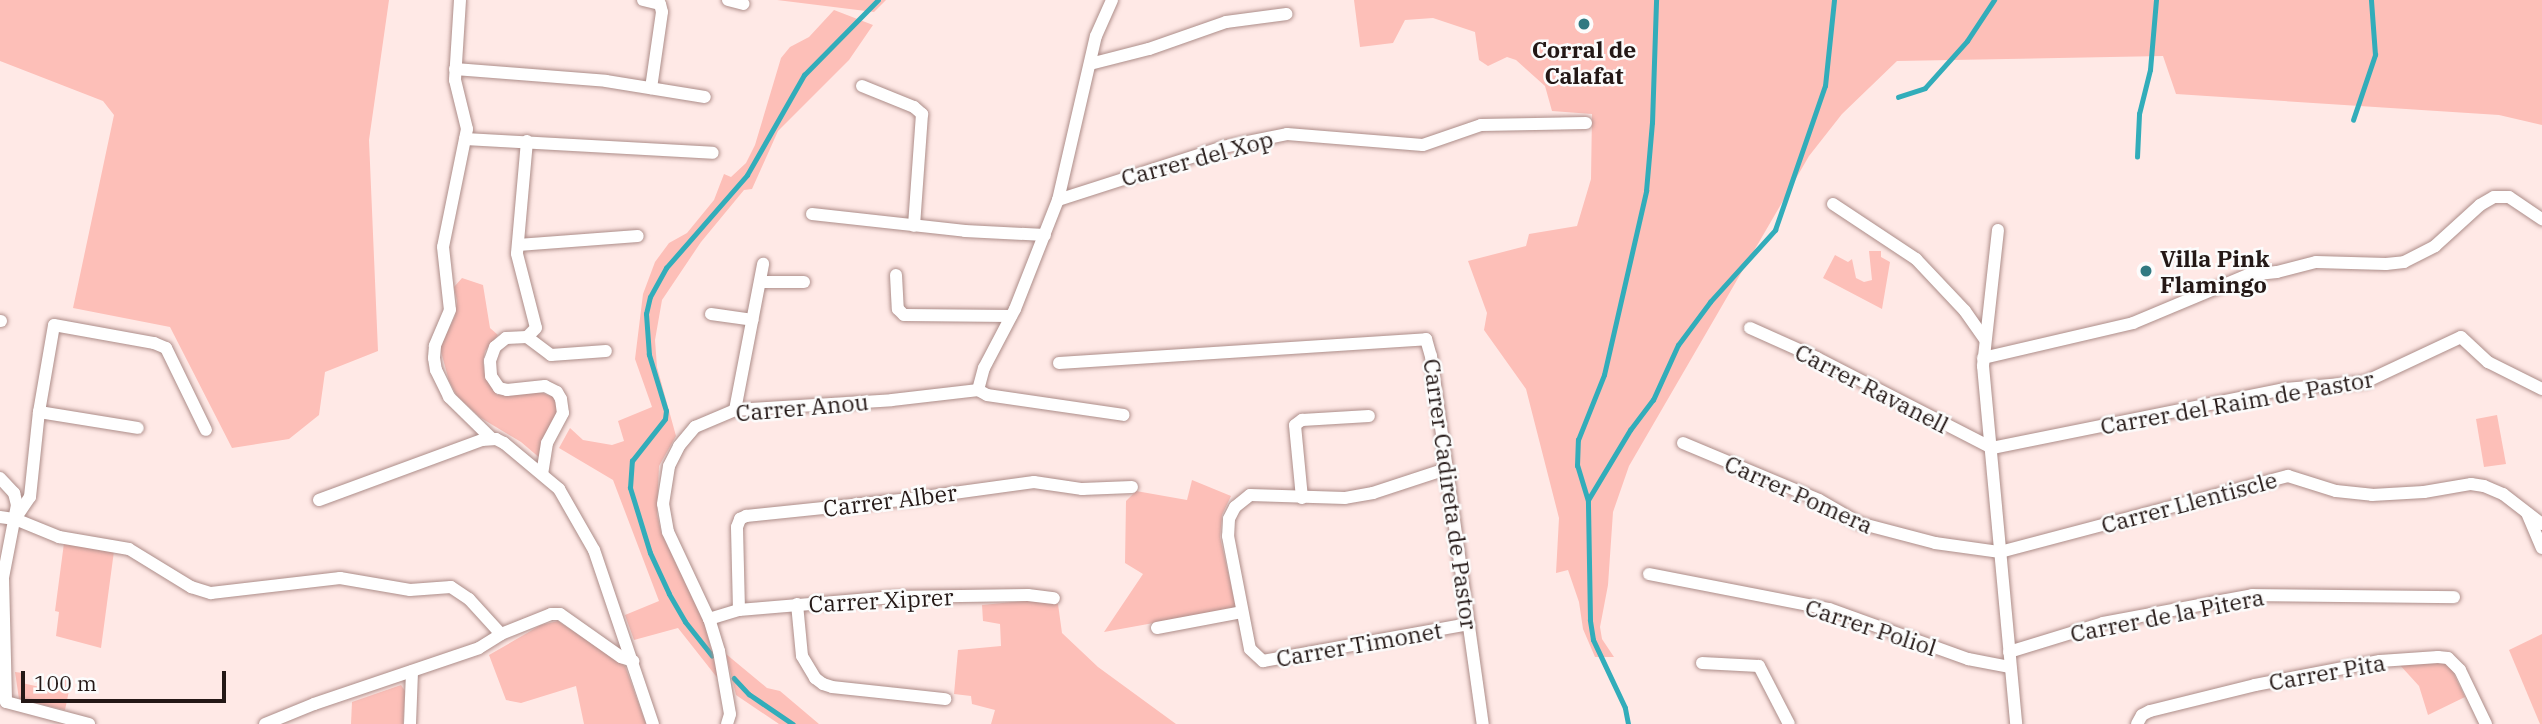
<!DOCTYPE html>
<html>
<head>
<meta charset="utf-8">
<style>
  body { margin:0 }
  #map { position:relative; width:2542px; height:724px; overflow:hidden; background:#ffe9e6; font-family:"IBM Plex Serif",serif }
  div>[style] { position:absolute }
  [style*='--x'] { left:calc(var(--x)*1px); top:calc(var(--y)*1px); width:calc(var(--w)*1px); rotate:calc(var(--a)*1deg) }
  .green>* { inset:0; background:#fdbfb8 }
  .stream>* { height:4.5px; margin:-2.25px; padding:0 2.25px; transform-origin:2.25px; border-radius:2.25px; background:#32adba }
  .roads { filter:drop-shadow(0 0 2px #ad8d89) drop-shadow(0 0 2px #ad8d89) }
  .minor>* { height:12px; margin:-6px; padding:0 6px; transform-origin:6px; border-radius:6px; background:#fff }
  .dots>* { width:19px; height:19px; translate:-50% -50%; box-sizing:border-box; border:4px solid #fcfcfc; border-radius:50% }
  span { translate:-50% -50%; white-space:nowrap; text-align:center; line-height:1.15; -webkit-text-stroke:5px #fcfcfc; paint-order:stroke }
  .poi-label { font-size:23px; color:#241816; font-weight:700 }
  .left { translate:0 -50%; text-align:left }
  .street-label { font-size:23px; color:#241816 }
  .scale { position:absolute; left:21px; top:671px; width:205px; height:32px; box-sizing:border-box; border:4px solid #241816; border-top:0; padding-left:9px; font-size:21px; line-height:24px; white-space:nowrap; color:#241816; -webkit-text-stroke:5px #fcfcfc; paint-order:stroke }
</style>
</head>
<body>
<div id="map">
  <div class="green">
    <i style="clip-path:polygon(0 0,389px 0,369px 140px,378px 351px,325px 372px,319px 415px,289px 439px,232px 448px,170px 327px,73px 308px,114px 115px,103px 101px,0 61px)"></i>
    <i style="clip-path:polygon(777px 0,886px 0,874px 12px)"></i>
    <i style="clip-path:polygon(1354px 0,2542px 0,2542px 125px,2499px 115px,2176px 94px,2163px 56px,1897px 61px,1842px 114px,1809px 156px,1629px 466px,1613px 512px,1608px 585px,1600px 627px,1602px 639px,1614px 657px,1595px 657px,1583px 629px,1579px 602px,1568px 570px,1556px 573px,1559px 518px,1526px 389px,1484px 330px,1487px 313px,1468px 261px,1526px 246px,1529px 234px,1577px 226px,1591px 179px,1592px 114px,1552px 111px,1545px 86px,1516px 60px,1507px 57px,1488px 66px,1479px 60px,1475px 32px,1433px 18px,1405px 20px,1393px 43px,1360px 47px)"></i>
    <i style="clip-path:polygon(834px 10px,873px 25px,849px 60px,778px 131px,752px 189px,744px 190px,701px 242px,662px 300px,655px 340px,657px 367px,676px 436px,659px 466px,657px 514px,661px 532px,705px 625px,719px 680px,678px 628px,634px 640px,625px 615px,659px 601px,613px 480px,559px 448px,570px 428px,583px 440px,612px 445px,624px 441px,618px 421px,652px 407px,635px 359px,643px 294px,655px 262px,669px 243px,687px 233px,714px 200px,724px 174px,731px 177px,746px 163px,755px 145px,781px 58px,790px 47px,809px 37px)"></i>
    <i style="clip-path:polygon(1869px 251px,1881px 251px,1881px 257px,1890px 262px,1882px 309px,1823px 278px,1835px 255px,1848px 262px,1852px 259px,1856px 278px,1864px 282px,1872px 280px)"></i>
    <i style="clip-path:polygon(462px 278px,483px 285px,490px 328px,498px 335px,485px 351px,483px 362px,485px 376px,497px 395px,539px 392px,554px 397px,558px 404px,558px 413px,541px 459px,521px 442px,481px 418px,457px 396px,449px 381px,440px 348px,455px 316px,457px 301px,454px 287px)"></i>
    <i style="clip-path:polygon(2497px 415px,2506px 464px,2484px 467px,2476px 419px)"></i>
    <i style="clip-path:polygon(1192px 480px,1231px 496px,1222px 515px,1220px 537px,1236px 608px,1104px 632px,1143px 574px,1125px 563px,1126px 501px,1136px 491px,1187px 500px)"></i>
    <i style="clip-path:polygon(64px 543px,114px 551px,101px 648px,56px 636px,59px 612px,55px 611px)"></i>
    <i style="clip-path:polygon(1032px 600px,1058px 604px,1062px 633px,1098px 667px,1176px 724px,991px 724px,995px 710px,972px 704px,971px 696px,954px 694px,958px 650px,1001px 646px,1000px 624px,983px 621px,982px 605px)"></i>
    <i style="clip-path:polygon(558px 621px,625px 666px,646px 724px,584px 724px,576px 686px,521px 703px,506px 700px,489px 655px,541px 625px)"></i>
    <i style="clip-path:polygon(2542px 634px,2542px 724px,2540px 724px,2509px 650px)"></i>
    <i style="clip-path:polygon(726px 654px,767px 688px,780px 691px,819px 724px,779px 724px,736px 695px)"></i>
    <i style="clip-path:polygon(2434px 661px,2446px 664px,2452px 670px,2465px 697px,2428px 715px,2419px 686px,2399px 664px)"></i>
    <i style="clip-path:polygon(15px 672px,23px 673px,22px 683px,49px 689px,60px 689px,64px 679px,71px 681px,65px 710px,19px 699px)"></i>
    <i style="clip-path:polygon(401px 685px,405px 691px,403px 724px,351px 724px,352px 702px)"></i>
  </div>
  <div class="stream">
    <i style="--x:1898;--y:97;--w:28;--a:-18"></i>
    <i style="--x:1925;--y:88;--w:63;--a:-48.2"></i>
    <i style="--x:1967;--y:41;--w:49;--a:-56.6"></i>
    <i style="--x:2353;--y:120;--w:69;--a:-71.3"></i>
    <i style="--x:2375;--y:55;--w:55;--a:-94.2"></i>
    <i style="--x:2137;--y:157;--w:43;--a:-87.3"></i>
    <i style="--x:2139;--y:114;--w:45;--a:-76"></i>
    <i style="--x:2150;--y:70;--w:70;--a:-85.1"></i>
    <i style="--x:1588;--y:500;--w:82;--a:-59"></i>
    <i style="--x:1630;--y:430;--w:38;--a:-53"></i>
    <i style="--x:1653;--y:400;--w:60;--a:-65.6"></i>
    <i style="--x:1678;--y:345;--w:54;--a:-53.3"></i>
    <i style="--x:1710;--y:302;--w:97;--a:-47.9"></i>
    <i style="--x:1775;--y:230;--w:152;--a:-70.9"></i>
    <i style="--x:1825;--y:86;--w:86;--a:-84"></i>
    <i style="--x:712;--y:656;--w:43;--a:-128.5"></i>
    <i style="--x:685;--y:622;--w:32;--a:-120"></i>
    <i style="--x:669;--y:594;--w:45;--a:-114.9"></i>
    <i style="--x:650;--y:553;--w:68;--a:-107.1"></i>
    <i style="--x:630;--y:488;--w:27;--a:-86"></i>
    <i style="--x:632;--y:461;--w:53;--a:-51.8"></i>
    <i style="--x:665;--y:419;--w:8;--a:-83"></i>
    <i style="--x:666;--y:411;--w:59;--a:-106.9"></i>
    <i style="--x:649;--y:355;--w:41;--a:-94.2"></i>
    <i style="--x:646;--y:314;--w:17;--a:-77"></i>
    <i style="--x:650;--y:297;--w:33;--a:-61"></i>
    <i style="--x:666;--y:268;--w:123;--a:-48.9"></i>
    <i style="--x:747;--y:175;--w:115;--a:-60.3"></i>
    <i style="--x:804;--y:75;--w:105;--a:-45.4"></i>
    <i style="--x:734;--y:678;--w:22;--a:47"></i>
    <i style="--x:749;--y:694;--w:53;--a:34.3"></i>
    <i style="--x:1628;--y:724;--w:16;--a:-101"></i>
    <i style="--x:1625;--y:708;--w:75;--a:-115.2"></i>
    <i style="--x:1593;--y:640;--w:20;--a:-99"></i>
    <i style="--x:1590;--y:620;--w:119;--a:-91"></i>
    <i style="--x:1588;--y:501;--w:37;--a:-107"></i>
    <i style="--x:1577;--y:466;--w:26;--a:-88"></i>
    <i style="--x:1578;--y:440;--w:70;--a:-68.2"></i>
    <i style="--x:1604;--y:375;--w:189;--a:-77.1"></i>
    <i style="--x:1646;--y:191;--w:68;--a:-85"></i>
    <i style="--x:1652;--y:123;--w:123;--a:-88.1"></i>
  </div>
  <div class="roads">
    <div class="minor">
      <i style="--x:460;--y:0;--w:80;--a:93.6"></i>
      <i style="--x:455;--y:80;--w:50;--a:76.2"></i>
      <i style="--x:467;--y:129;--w:120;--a:101.5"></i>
      <i style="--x:443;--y:247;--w:63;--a:83.7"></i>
      <i style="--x:450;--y:310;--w:39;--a:113"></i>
      <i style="--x:435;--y:346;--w:12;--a:95"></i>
      <i style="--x:434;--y:358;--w:12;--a:81"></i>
      <i style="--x:436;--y:370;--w:30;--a:64"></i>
      <i style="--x:449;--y:397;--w:59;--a:44.3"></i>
      <i style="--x:643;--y:0;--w:17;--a:13"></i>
      <i style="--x:660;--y:4;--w:8;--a:76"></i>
      <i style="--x:662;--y:12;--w:77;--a:98.2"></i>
      <i style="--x:728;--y:0;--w:16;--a:14"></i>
      <i style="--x:1090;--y:64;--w:61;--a:-14.3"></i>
      <i style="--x:1149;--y:49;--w:82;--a:-19.3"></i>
      <i style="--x:1226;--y:22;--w:61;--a:-7.6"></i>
      <i style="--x:455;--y:69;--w:151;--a:4.5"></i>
      <i style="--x:606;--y:81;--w:100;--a:9.2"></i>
      <i style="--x:862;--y:86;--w:56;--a:22"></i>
      <i style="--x:914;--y:107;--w:11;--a:41"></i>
      <i style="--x:922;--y:114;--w:112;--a:94.1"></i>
      <i style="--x:465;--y:139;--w:248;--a:3.2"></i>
      <i style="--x:527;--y:141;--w:113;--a:95.1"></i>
      <i style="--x:517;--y:254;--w:76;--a:75.6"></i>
      <i style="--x:536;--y:328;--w:13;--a:135"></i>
      <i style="--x:527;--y:337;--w:30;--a:37"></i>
      <i style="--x:551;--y:355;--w:55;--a:-4.2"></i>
      <i style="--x:1058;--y:200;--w:173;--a:-17.8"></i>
      <i style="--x:1223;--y:147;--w:65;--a:-11.5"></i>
      <i style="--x:1287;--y:134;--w:136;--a:4.6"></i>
      <i style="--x:1423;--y:145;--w:61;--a:-19"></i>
      <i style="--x:1481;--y:125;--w:105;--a:-1.1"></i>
      <i style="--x:1833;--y:204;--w:100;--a:33.5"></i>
      <i style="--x:1916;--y:259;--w:71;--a:46.7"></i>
      <i style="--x:1965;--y:311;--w:35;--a:55"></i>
      <i style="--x:812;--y:214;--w:154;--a:6.3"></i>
      <i style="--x:965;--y:231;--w:80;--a:2.9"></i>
      <i style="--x:1998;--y:230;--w:137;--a:96.3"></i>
      <i style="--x:1983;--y:366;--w:360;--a:84.7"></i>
      <i style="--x:518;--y:245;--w:120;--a:-4.3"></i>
      <i style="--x:896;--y:275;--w:34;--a:87"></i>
      <i style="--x:898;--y:309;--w:8;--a:45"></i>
      <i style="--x:904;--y:315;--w:107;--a:0.5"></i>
      <i style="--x:760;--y:282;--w:44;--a:0"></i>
      <i style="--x:711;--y:314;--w:42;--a:8.1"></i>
      <i style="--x:0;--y:321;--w:1;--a:0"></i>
      <i style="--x:1750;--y:328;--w:73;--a:24.1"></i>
      <i style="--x:1817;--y:358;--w:197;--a:27.2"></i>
      <i style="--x:1992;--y:448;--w:299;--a:-11.4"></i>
      <i style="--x:2285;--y:389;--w:80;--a:-5"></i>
      <i style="--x:2365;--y:382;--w:106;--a:-25.1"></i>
      <i style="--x:2461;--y:337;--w:37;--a:43"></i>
      <i style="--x:2488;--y:362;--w:60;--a:26.6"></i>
      <i style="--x:527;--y:337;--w:21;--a:177"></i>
      <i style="--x:506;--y:338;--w:14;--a:141"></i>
      <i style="--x:495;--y:347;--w:15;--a:110"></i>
      <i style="--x:490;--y:361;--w:15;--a:86"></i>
      <i style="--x:491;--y:376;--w:14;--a:56"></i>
      <i style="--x:499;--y:388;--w:8;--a:14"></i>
      <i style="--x:507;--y:390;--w:38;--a:-6"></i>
      <i style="--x:545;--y:386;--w:13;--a:27"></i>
      <i style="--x:557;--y:392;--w:8;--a:60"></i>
      <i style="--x:561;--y:399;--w:14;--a:82"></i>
      <i style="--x:563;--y:413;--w:34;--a:118"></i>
      <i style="--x:547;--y:443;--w:31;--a:99"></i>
      <i style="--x:1983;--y:358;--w:154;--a:-13.1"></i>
      <i style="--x:2133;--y:323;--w:125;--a:-22.7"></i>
      <i style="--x:2248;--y:275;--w:29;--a:-6"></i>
      <i style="--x:2277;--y:272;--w:40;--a:-14.4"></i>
      <i style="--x:2316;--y:262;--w:70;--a:1.6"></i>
      <i style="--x:2386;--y:264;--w:18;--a:-6"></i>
      <i style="--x:2404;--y:262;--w:35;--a:-27"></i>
      <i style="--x:2435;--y:246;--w:61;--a:-42.3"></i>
      <i style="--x:2480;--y:205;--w:16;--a:-30"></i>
      <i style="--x:2494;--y:197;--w:15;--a:0"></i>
      <i style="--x:2509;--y:197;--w:40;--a:34"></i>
      <i style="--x:1059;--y:363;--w:368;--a:-3.7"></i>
      <i style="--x:1426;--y:339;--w:18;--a:74"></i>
      <i style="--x:1431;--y:356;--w:372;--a:82"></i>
      <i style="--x:978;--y:390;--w:23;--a:-75"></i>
      <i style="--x:984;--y:368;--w:67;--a:-62.3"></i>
      <i style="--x:1015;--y:309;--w:117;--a:-68.5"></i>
      <i style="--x:1058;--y:200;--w:168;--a:-77"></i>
      <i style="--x:1096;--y:36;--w:39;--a:-66"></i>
      <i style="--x:735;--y:410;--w:149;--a:-79.1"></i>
      <i style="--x:39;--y:412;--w:100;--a:9.2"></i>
      <i style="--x:1683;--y:443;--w:147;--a:22.7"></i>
      <i style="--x:1819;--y:500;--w:46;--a:29.9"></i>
      <i style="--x:1859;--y:523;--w:79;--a:14.7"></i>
      <i style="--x:1935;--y:543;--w:66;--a:7.9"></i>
      <i style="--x:2000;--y:552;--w:298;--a:-14.8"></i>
      <i style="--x:2288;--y:476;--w:50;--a:17.4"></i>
      <i style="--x:2336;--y:491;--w:36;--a:6"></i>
      <i style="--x:2372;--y:495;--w:52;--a:-3.3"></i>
      <i style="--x:2424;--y:492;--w:48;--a:-9.7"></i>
      <i style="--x:2471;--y:484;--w:13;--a:9"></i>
      <i style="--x:2484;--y:486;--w:21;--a:23"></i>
      <i style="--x:2503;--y:494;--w:49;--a:37.6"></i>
      <i style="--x:1446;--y:469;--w:77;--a:161.8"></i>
      <i style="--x:1373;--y:493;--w:28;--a:170"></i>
      <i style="--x:1345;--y:498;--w:95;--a:-178.2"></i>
      <i style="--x:1250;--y:495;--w:19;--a:141"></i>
      <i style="--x:1235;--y:507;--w:13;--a:117"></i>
      <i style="--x:1229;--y:519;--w:17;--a:93"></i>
      <i style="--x:1228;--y:536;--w:115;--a:79"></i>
      <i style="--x:1250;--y:649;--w:18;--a:43"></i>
      <i style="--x:1263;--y:661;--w:209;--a:-10.2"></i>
      <i style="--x:0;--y:478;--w:21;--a:47"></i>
      <i style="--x:14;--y:493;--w:12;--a:76"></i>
      <i style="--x:17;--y:505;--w:74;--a:100.9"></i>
      <i style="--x:3;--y:578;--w:124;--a:88.6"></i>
      <i style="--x:6;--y:702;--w:86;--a:14.8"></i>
      <i style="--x:1302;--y:498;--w:73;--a:-95.5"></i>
      <i style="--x:1295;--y:425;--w:9;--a:-36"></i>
      <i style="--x:1302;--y:420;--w:67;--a:-3.4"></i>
      <i style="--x:319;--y:500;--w:174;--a:-20.2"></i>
      <i style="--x:482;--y:440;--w:14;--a:-4"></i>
      <i style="--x:496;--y:439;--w:9;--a:27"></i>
      <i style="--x:504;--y:443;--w:72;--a:39.9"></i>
      <i style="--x:559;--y:489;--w:70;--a:60.2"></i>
      <i style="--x:594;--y:550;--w:184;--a:71.3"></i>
      <i style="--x:2527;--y:513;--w:38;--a:67"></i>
      <i style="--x:0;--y:517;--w:15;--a:8"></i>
      <i style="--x:15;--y:519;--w:48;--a:22.2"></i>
      <i style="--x:59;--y:537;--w:71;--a:9.7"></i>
      <i style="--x:129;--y:549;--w:73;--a:31.5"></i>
      <i style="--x:191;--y:587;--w:21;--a:17"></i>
      <i style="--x:211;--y:593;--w:130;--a:-6.6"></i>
      <i style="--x:340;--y:578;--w:71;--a:9.7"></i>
      <i style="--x:410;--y:590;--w:41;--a:-4.2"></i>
      <i style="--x:451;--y:587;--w:22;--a:34"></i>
      <i style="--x:469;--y:599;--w:47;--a:47.6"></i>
      <i style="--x:15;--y:519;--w:27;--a:-56"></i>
      <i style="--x:30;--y:497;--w:85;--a:-84"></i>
      <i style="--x:39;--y:412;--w:88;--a:-80.2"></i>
      <i style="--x:54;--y:325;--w:102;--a:10.2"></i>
      <i style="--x:154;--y:343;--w:13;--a:23"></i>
      <i style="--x:166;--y:348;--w:91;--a:64"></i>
      <i style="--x:1649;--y:574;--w:183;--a:11"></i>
      <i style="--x:1829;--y:609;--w:148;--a:19.8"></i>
      <i style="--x:1968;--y:659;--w:43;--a:10.8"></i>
      <i style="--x:797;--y:604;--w:52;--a:84.5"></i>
      <i style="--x:802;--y:656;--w:26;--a:59"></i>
      <i style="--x:815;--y:678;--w:10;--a:37"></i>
      <i style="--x:823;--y:684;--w:9;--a:18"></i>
      <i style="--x:832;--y:687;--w:114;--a:6.1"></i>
      <i style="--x:739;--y:610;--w:83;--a:-91.4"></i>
      <i style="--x:737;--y:527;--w:9;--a:-69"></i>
      <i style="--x:740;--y:519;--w:7;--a:-27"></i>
      <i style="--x:746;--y:516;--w:165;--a:-5.9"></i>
      <i style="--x:910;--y:499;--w:125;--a:-7.8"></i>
      <i style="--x:1034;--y:482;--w:49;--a:8.3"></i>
      <i style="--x:1082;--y:489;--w:50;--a:-2.3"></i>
      <i style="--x:709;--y:619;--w:31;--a:-17"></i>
      <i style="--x:739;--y:610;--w:155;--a:-4.8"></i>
      <i style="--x:893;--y:597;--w:135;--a:-0.8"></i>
      <i style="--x:1028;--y:595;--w:26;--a:7"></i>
      <i style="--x:1157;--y:628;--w:86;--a:-10.7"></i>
      <i style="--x:2009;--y:652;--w:98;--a:-17.1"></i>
      <i style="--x:2103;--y:623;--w:152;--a:-10.6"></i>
      <i style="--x:2252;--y:595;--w:202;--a:0.6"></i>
      <i style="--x:1702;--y:663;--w:57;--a:3"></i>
      <i style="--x:1759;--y:666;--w:65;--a:62.7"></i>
      <i style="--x:265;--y:724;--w:53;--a:-22.2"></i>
      <i style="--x:314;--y:704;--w:174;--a:-18.7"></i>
      <i style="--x:479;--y:648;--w:26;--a:-32"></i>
      <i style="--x:501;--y:634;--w:54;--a:-21.8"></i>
      <i style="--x:551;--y:614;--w:9;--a:0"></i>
      <i style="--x:560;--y:614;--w:75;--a:35.2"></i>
      <i style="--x:621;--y:657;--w:13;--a:18"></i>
      <i style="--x:410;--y:724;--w:53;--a:-87.8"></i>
      <i style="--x:727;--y:724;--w:10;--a:-73"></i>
      <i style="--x:730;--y:714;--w:64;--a:-99.9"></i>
      <i style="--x:719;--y:651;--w:34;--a:-107"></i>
      <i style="--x:709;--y:619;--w:96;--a:-115.2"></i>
      <i style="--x:668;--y:532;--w:28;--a:-100"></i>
      <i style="--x:663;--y:504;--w:38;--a:-81"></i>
      <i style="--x:669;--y:466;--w:22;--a:-63"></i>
      <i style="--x:679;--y:446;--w:25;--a:-50"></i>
      <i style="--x:695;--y:427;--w:43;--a:-23"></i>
      <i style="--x:735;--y:410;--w:157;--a:-3.6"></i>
      <i style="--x:892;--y:400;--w:87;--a:-6.6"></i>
      <i style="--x:978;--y:390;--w:10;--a:29"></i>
      <i style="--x:987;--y:395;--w:138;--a:8.3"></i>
      <i style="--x:2137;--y:724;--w:10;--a:-61"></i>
      <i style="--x:2142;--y:715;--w:9;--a:-27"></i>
      <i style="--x:2150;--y:711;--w:108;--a:-13.9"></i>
      <i style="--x:2255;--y:685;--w:127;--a:-10.9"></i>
      <i style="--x:2380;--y:661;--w:58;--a:-3.9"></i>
      <i style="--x:2438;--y:657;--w:10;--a:6"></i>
      <i style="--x:2448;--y:658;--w:17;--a:45"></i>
      <i style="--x:2460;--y:670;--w:60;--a:64.3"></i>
    </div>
  </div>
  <div class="dots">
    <i style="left:1584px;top:24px;background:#317981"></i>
    <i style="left:2146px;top:271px;background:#317981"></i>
  </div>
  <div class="poi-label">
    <span style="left:1584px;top:62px">Corral de<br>Calafat</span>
    <span class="left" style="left:2160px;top:271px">Villa Pink<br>Flamingo</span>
  </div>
  <div class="street-label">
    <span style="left:1197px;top:158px;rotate:-15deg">Carrer del Xop</span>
    <span style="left:1872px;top:388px;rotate:27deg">Carrer Ravanell</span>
    <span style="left:2237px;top:402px;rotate:-10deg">Carrer del Raim de Pastor</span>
    <span style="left:802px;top:407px;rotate:-5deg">Carrer Anou</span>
    <span style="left:1451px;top:494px;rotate:82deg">Carrer Cadireta de Pastor</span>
    <span style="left:1799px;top:494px;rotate:24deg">Carrer Pomera</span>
    <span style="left:890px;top:500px;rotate:-7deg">Carrer Alber</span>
    <span style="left:2189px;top:502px;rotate:-15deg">Carrer Llentiscle</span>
    <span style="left:881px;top:600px;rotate:-3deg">Carrer Xiprer</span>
    <span style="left:2167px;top:615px;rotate:-11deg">Carrer de la Pitera</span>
    <span style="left:1871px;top:627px;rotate:18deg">Carrer Poliol</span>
    <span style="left:1359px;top:644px;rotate:-10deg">Carrer Timonet</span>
    <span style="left:2327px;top:672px;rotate:-10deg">Carrer Pita</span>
  </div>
  <div class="scale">100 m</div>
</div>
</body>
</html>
